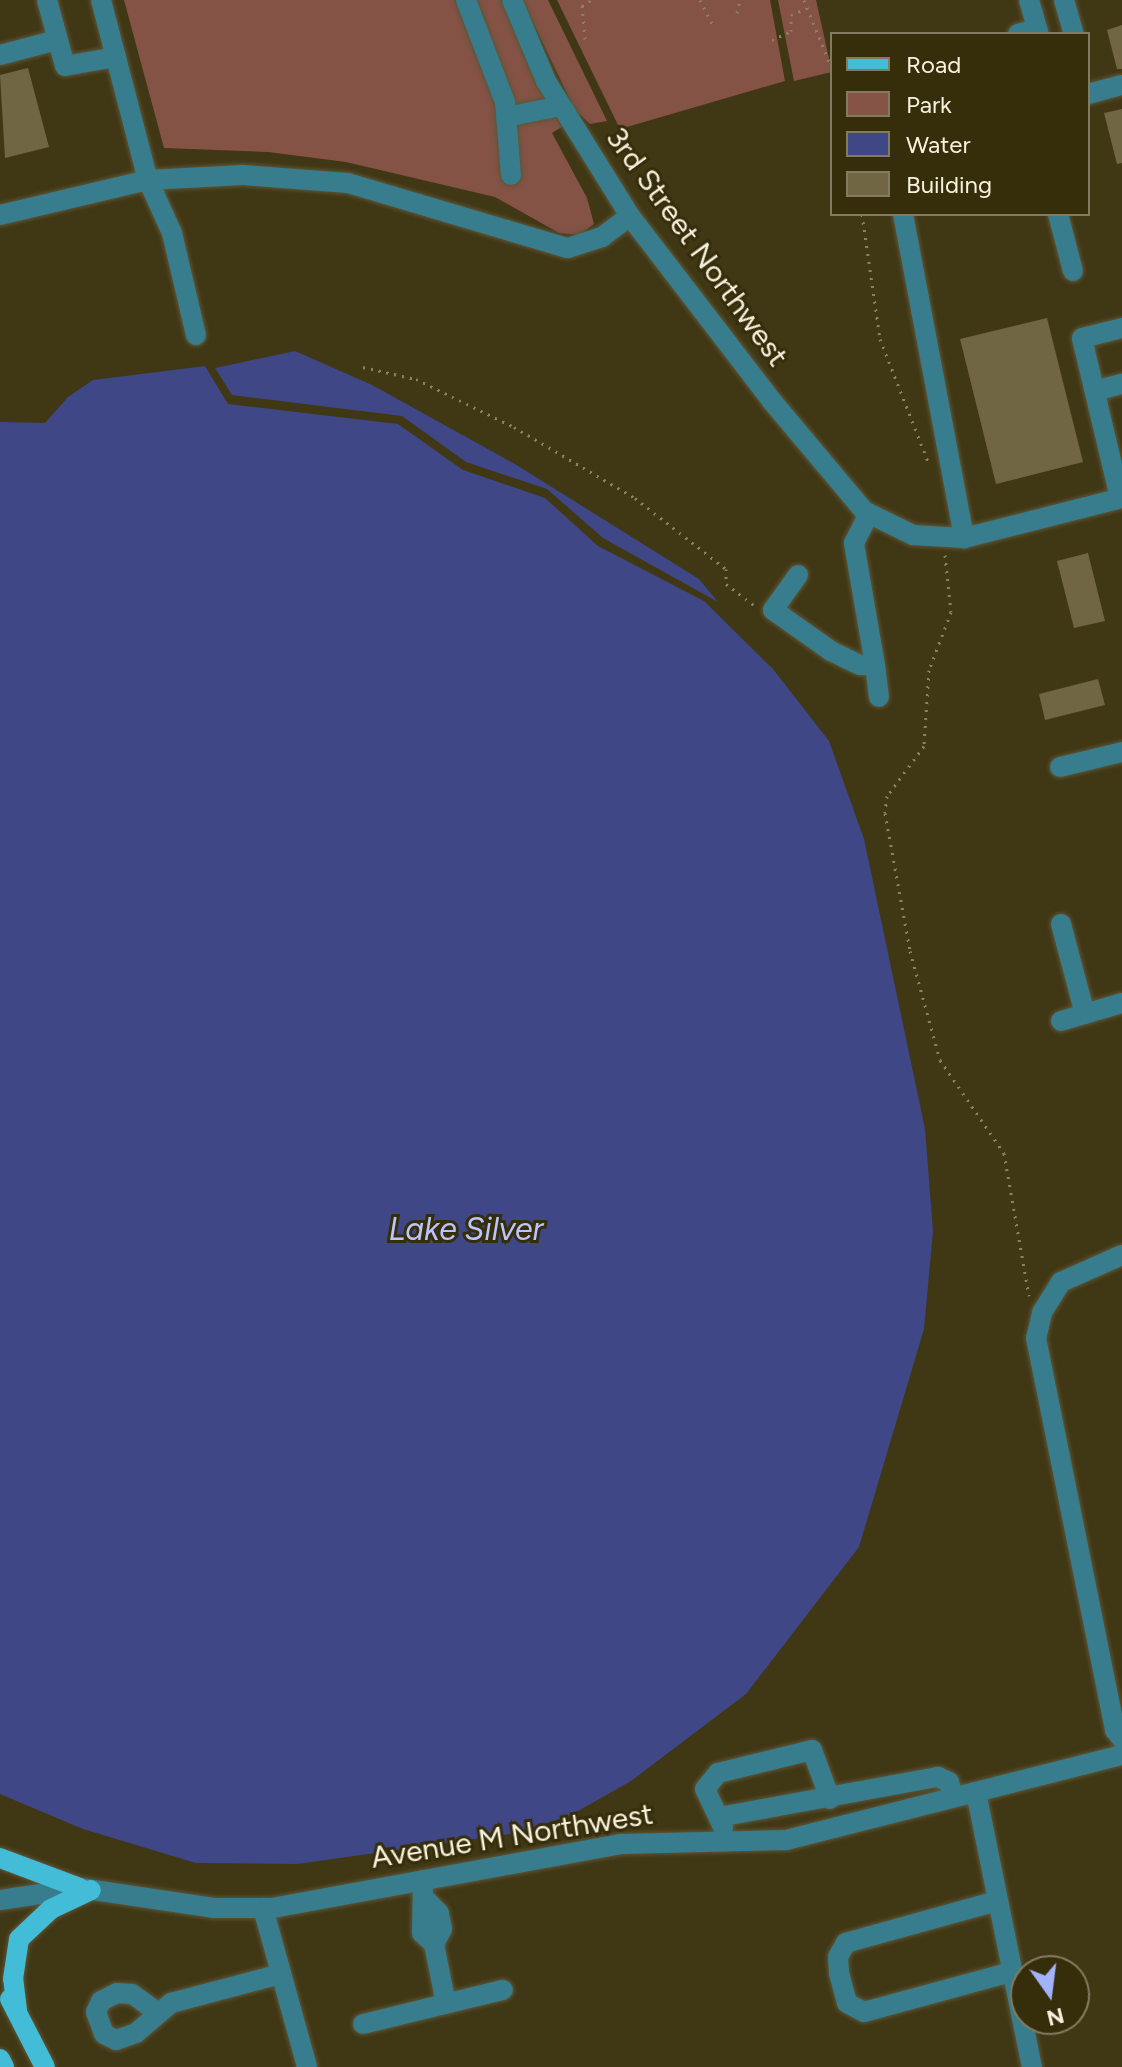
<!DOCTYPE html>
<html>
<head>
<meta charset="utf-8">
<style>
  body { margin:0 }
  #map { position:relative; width:1122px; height:2067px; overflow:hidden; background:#403715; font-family:Figtree,sans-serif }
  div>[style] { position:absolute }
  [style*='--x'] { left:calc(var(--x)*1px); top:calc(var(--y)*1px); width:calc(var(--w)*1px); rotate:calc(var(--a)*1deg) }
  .green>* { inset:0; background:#845346 }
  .water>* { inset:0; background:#3f4786 }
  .building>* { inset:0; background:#706643 }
  .path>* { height:3px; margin-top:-1.5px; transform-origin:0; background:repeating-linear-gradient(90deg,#898266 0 2px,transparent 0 8px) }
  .roads { filter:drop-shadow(0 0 2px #5d5535) drop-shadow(0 0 2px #5d5535) }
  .minor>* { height:20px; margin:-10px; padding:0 10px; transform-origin:10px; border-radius:10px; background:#377d8d }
  .major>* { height:20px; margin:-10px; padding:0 10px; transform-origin:10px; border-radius:10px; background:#43bcd7 }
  span { translate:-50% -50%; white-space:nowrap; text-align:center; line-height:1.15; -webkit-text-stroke:6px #362d0a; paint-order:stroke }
  .street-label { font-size:30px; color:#f6f1de }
  .water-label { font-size:32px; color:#b9c5fe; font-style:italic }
  .legend { position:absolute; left:830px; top:32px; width:260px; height:184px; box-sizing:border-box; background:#362d0a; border:2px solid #837b5f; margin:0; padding:10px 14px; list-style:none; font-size:24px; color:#f6f1de }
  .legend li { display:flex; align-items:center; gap:16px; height:40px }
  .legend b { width:40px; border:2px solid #837b5f }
  .north { position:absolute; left:1010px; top:1955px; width:80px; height:80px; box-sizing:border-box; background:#362d0a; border:2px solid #837b5f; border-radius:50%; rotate:166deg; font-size:22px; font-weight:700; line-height:32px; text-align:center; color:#f6f1de }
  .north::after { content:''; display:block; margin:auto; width:28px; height:36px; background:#a3b2fd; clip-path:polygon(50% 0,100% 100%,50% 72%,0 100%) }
</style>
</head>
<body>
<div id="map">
  <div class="green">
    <i style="clip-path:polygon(124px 0,501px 0,537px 85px,562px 127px,552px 133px,587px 198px,594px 224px,579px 235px,559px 233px,495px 197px,346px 162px,268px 152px,164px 148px)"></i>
    <i style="clip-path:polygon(522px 0,548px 0,607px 121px,590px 124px,575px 110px)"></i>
    <i style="clip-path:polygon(557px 0,770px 0,785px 81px,620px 129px)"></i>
    <i style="clip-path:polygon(778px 0,816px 0,832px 72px,794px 81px)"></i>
  </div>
  <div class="water">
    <i style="clip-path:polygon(295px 351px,372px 385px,515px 464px,699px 579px,718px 602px,603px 538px,547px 489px,466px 462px,402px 416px,232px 395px,215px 368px)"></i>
    <i style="clip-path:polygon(205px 366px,228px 404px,398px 424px,463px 470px,545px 498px,598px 546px,704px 601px,773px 669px,829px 741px,864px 839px,925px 1129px,933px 1231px,924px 1329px,859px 1547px,746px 1694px,631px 1781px,571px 1815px,517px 1833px,297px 1864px,196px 1863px,83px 1829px,0 1794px,0 422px,45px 423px,68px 397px,93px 380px)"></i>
  </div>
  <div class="building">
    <i style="clip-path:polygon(1122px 25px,1122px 69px,1117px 69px,1107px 30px)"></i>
    <i style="clip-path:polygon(28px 68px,49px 147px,5px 158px,0 75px)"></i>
    <i style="clip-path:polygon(1122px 109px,1122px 163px,1117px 164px,1104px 113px)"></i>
    <i style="clip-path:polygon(1047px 318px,1083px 462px,996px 484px,960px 339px)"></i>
    <i style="clip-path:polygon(1088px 553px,1105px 621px,1074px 628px,1057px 561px)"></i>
    <i style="clip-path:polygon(1098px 679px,1105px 705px,1045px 720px,1039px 694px)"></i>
  </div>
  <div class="path">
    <i style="--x:700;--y:0;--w:31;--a:63"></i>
    <i style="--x:804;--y:0;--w:74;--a:67.9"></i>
    <i style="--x:737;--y:13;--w:13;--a:-77"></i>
    <i style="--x:585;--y:39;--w:33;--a:-95"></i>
    <i style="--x:582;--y:6;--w:12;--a:-31"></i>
    <i style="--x:772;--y:40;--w:21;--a:-25"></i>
    <i style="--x:791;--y:31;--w:16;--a:-90"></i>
    <i style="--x:791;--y:15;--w:17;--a:-24"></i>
    <i style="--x:862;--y:214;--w:126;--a:81.8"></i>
    <i style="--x:880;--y:339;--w:134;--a:68.6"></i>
    <i style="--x:363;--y:367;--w:54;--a:12.8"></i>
    <i style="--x:416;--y:379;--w:109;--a:26.1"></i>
    <i style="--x:514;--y:427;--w:140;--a:30.4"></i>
    <i style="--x:635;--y:498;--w:115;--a:38"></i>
    <i style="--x:726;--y:569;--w:15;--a:90"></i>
    <i style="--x:726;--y:584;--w:38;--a:37"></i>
    <i style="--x:945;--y:555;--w:57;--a:84"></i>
    <i style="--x:951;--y:612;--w:62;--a:110.8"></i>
    <i style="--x:929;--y:670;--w:76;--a:93.8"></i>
    <i style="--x:924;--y:746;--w:62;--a:126.5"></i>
    <i style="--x:887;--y:796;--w:17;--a:97"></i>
    <i style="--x:885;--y:813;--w:140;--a:79.7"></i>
    <i style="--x:910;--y:951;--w:113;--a:74.6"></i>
    <i style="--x:940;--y:1060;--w:113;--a:55.5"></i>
    <i style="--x:1004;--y:1153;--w:145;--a:80.1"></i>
  </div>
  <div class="roads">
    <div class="minor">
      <i style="--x:47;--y:0;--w:68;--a:74.7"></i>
      <i style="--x:65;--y:66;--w:52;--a:-10"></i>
      <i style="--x:101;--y:0;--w:186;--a:75.4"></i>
      <i style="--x:148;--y:180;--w:58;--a:65.6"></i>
      <i style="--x:172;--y:233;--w:105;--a:76.8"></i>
      <i style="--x:466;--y:0;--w:109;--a:69.1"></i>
      <i style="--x:505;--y:102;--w:73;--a:85.3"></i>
      <i style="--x:512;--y:0;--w:88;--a:67.2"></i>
      <i style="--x:546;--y:81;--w:159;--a:58.1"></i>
      <i style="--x:630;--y:216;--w:232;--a:52.5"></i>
      <i style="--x:771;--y:400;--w:145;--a:50"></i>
      <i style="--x:864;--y:511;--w:55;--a:26.1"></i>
      <i style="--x:913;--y:535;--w:51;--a:3.4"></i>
      <i style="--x:964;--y:538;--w:163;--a:-14.2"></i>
      <i style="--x:1029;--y:0;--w:35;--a:74"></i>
      <i style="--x:1064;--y:0;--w:35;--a:74"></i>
      <i style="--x:1018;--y:34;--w:20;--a:-15"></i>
      <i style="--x:0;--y:55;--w:59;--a:-14.7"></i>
      <i style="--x:1088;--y:94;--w:35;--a:-15"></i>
      <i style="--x:506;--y:117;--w:56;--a:-11.3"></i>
      <i style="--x:903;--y:214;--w:330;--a:79.3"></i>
      <i style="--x:1058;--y:214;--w:59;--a:75.3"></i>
      <i style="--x:0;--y:215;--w:152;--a:-13.3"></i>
      <i style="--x:148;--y:180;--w:95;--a:-3"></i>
      <i style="--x:243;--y:175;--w:105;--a:4.4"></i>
      <i style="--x:348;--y:183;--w:229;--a:16.5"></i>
      <i style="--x:568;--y:248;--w:36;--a:-18"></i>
      <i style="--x:602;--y:237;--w:35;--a:-37"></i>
      <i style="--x:1095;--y:391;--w:28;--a:-15"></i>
      <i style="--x:1120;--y:498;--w:164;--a:-103.4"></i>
      <i style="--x:1082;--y:338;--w:41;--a:-14"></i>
      <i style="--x:798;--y:575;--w:43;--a:125.5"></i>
      <i style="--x:773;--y:610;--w:71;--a:35.3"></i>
      <i style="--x:831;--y:651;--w:32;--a:26"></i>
      <i style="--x:860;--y:665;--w:15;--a:0"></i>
      <i style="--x:875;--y:665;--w:124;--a:-99.8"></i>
      <i style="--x:854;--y:543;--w:33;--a:-63"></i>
      <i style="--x:875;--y:665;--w:32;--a:83"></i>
      <i style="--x:1060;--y:767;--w:64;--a:-13.6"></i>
      <i style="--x:1061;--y:924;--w:93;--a:75.1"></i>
      <i style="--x:1061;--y:1021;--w:64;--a:-16.4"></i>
      <i style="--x:1122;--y:1255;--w:67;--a:156.1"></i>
      <i style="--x:1061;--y:1282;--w:36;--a:122"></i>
      <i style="--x:1042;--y:1313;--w:26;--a:103"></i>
      <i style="--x:1036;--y:1338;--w:400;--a:78.6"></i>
      <i style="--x:1115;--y:1730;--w:11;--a:52"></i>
      <i style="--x:976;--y:1792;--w:281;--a:78.5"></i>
      <i style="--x:719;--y:1817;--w:223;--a:-10.4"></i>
      <i style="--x:938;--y:1777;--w:12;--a:24"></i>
      <i style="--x:949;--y:1782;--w:16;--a:75"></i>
      <i style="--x:723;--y:1827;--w:42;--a:-115.3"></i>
      <i style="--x:705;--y:1789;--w:21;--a:-51"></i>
      <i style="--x:718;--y:1773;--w:97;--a:-13.7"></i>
      <i style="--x:812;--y:1750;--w:52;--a:69.8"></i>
      <i style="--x:423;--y:1880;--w:53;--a:91.1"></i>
      <i style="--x:422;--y:1933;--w:16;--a:43"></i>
      <i style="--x:434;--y:1944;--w:17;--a:-62"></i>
      <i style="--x:442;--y:1929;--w:16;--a:-101"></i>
      <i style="--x:439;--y:1913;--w:18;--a:-135"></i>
      <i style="--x:0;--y:1900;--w:81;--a:-8.5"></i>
      <i style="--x:80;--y:1888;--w:135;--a:8.5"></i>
      <i style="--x:214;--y:1908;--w:58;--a:0"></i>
      <i style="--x:272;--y:1908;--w:355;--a:-10.4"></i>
      <i style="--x:621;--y:1844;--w:165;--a:-1.4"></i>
      <i style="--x:786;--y:1840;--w:347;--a:-14.2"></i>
      <i style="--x:997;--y:1901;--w:157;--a:164.5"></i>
      <i style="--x:846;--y:1943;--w:16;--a:120"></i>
      <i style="--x:838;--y:1957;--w:16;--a:86"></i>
      <i style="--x:839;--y:1973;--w:31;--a:75"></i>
      <i style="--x:847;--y:2003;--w:19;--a:28"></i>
      <i style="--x:864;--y:2012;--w:152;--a:-15.2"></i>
      <i style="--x:263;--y:1908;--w:165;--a:74.5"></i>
      <i style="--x:434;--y:1944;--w:61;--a:78.7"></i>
      <i style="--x:157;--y:2012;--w:31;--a:-144"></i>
      <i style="--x:132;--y:1994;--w:15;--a:-176"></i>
      <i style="--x:117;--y:1993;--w:18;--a:153"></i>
      <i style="--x:101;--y:2001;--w:12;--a:114"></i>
      <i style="--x:96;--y:2012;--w:23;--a:70"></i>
      <i style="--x:104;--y:2034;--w:13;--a:27"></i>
      <i style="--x:116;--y:2040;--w:21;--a:-19"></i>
      <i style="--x:136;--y:2033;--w:46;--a:-40.6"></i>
      <i style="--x:171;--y:2003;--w:114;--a:-14.8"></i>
      <i style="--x:363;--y:2024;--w:144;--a:-13.7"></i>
    </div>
    <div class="major">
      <i style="--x:0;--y:1858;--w:85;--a:20.6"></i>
      <i style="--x:10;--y:1999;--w:76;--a:62.8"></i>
      <i style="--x:17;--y:2010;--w:31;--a:-97"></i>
      <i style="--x:13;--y:1979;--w:40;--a:-81.5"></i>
      <i style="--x:19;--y:1939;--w:44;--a:-43.2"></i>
      <i style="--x:51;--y:1909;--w:44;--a:-25.4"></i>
      <i style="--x:0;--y:2059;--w:9;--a:63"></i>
    </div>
  </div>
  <div class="street-label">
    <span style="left:697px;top:247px;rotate:54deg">3rd Street Northwest</span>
    <span style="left:512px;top:1836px;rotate:-9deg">Avenue M Northwest</span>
  </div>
  <div class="water-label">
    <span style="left:466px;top:1229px">Lake Silver</span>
  </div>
  <ul class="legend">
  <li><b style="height:10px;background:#43bcd7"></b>Road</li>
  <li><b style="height:22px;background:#845346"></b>Park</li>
  <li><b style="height:22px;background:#3f4786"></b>Water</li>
  <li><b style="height:22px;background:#706643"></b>Building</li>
  </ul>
  <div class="north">N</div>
</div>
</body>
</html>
